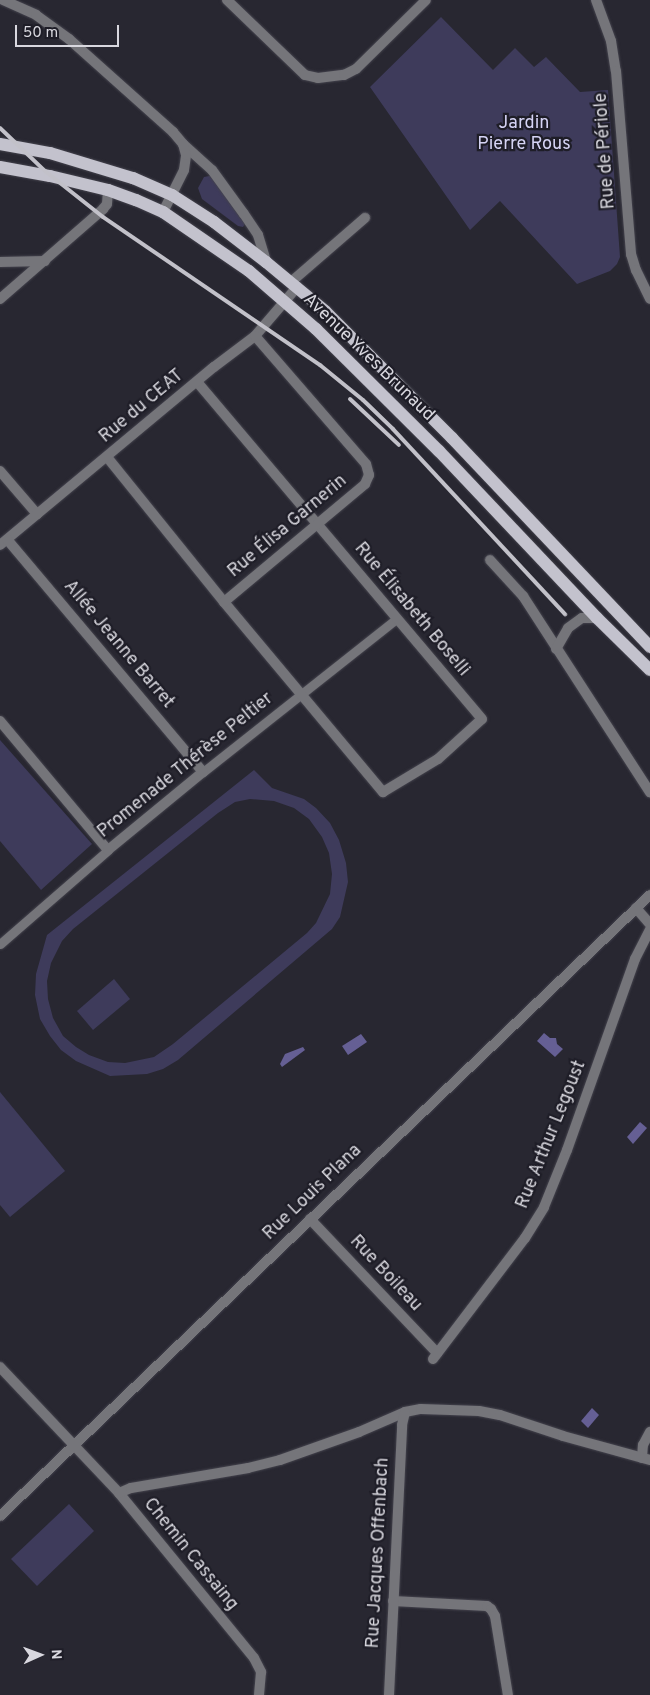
<!DOCTYPE html>
<html>
<head>
<meta charset="utf-8">
<style>
  body { margin:0 }
  #map { position:relative; width:650px; height:1695px; overflow:hidden; background:#282731; font-family:Overpass,sans-serif }
  div>[style] { position:absolute }
  [style*='--x'] { left:calc(var(--x)*1px); top:calc(var(--y)*1px); width:calc(var(--w)*1px); rotate:calc(var(--a)*1deg) }
  .green>* { inset:0; background:#3e3b5b }
  .water>* { inset:0; background:#655f94 }
  .roads { filter:drop-shadow(0 0 1px #44434d) drop-shadow(0 0 1px #44434d) }
  .pedestrian>* { height:9px; margin:-4.5px; padding:0 4.5px; transform-origin:4.5px; border-radius:4.5px; background:#75757a }
  .minor>* { height:10px; margin:-5px; padding:0 5px; transform-origin:5px; border-radius:5px; background:#75757a }
  .tertiary>* { height:10px; margin:-5px; padding:0 5px; transform-origin:5px; border-radius:5px; background:#75757a }
  .primary>* { height:12px; margin:-6px; padding:0 6px; transform-origin:6px; border-radius:6px; background:#c3c2cd }
  .rail>* { height:4px; margin:-2px; padding:0 2px; transform-origin:2px; border-radius:2px; background:#c2c1c9 }
  span { translate:-50% -50%; white-space:nowrap; text-align:center; line-height:1.15; -webkit-text-stroke:4.5px #1e1d27; paint-order:stroke }
  .park-label { font-size:18px; color:#d6d4f5 }
  .street-label { font-size:18px; color:#d9d8df }
  .north { position:absolute; left:15px; top:1630px; width:50px; height:50px; -webkit-text-stroke:4px #1e1d27; paint-order:stroke; rotate:88deg; font-size:14px; font-weight:700; line-height:20px; text-align:center; color:#d9d8df }
  .north::after { content:''; display:block; margin:auto; width:18px; height:22px; background:#d9d8df; clip-path:polygon(50% 0,100% 100%,50% 72%,0 100%) }
  .scale { position:absolute; left:15px; top:25px; width:104px; height:22px; box-sizing:border-box; border:2px solid #d9d8df; border-top:0; padding-left:6px; font-size:15px; line-height:18px; white-space:nowrap; color:#d9d8df; -webkit-text-stroke:4px #1e1d27; paint-order:stroke }
</style>
</head>
<body>
<div id="map">
  <div class="green">
    <i style="clip-path:polygon(441px 17px,493px 70px,515px 48px,534px 67px,546px 57px,580px 92px,608px 90px,620px 257px,617px 264px,610px 271px,577px 284px,500px 201px,470px 230px,370px 87px)"></i>
    <i style="clip-path:polygon(209px 176px,212px 176px,245px 224px,243px 227px,238px 226px,202px 199px,198px 188px,204px 177px)"></i>
    <i style="clip-path:polygon(0 740px,92px 844px,41px 890px,0 841px)"></i>
    <i style="clip-path:polygon(evenodd,254px 770px,272px 788px,304px 799px,316px 808px,330px 823px,339px 840px,346px 863px,348px 882px,340px 917px,332px 929px,178px 1060px,163px 1069px,147px 1074px,110px 1076px,76px 1061px,61px 1050px,50px 1036px,40px 1019px,35px 995px,36px 974px,47px 935px,254px 770px,250px 799px,274px 801px,294px 808px,309px 819px,322px 837px,329px 853px,332px 874px,330px 894px,316px 923px,307px 933px,173px 1044px,154px 1057px,125px 1063px,108px 1062px,89px 1055px,76px 1047px,63px 1036px,53px 1018px,48px 999px,47px 981px,51px 963px,62px 941px,73px 929px,218px 813px,235px 802px,250px 799px)"></i>
    <i style="clip-path:polygon(114px 979px,130px 999px,93px 1030px,77px 1011px)"></i>
    <i style="clip-path:polygon(0 1092px,65px 1171px,10px 1217px,0 1205px)"></i>
    <i style="clip-path:polygon(69px 1504px,94px 1531px,37px 1586px,11px 1559px)"></i>
  </div>
  <div class="water">
    <i style="clip-path:polygon(544px 1033px,550px 1038px,556px 1038px,557px 1044px,563px 1049px,555px 1057px,537px 1041px)"></i>
    <i style="clip-path:polygon(361px 1034px,367px 1042px,348px 1055px,342px 1046px)"></i>
    <i style="clip-path:polygon(303px 1047px,305px 1050px,282px 1067px,280px 1064px,285px 1054px)"></i>
    <i style="clip-path:polygon(640px 1122px,647px 1128px,633px 1144px,627px 1137px)"></i>
    <i style="clip-path:polygon(592px 1408px,599px 1415px,588px 1428px,581px 1421px)"></i>
  </div>
  <div class="roads">
    <div class="pedestrian">
      <i style="--x:203;--y:772;--w:246;--a:-38.4"></i>
      <i style="--x:0;--y:944;--w:143;--a:-41"></i>
    </div>
    <div class="minor">
      <i style="--x:3;--y:0;--w:36;--a:24"></i>
      <i style="--x:36;--y:15;--w:41;--a:36"></i>
      <i style="--x:69;--y:39;--w:140;--a:41.8"></i>
      <i style="--x:173;--y:132;--w:16;--a:50"></i>
      <i style="--x:183;--y:144;--w:39;--a:42"></i>
      <i style="--x:212;--y:170;--w:54;--a:54"></i>
      <i style="--x:244;--y:214;--w:25;--a:56"></i>
      <i style="--x:258;--y:235;--w:28;--a:73"></i>
      <i style="--x:227;--y:0;--w:108;--a:43.9"></i>
      <i style="--x:305;--y:75;--w:13;--a:13"></i>
      <i style="--x:318;--y:78;--w:26;--a:-7"></i>
      <i style="--x:344;--y:75;--w:13;--a:-27"></i>
      <i style="--x:356;--y:69;--w:98;--a:-44.6"></i>
      <i style="--x:596;--y:0;--w:44;--a:69.9"></i>
      <i style="--x:611;--y:41;--w:30;--a:81"></i>
      <i style="--x:616;--y:71;--w:184;--a:85.3"></i>
      <i style="--x:631;--y:254;--w:17;--a:73"></i>
      <i style="--x:636;--y:270;--w:32;--a:64"></i>
      <i style="--x:163;--y:212;--w:47;--a:-63.4"></i>
      <i style="--x:184;--y:170;--w:15;--a:-82"></i>
      <i style="--x:186;--y:155;--w:11;--a:-105"></i>
      <i style="--x:0;--y:262;--w:45;--a:-1.3"></i>
      <i style="--x:291;--y:282;--w:98;--a:-40.9"></i>
      <i style="--x:0;--y:299;--w:137;--a:-41.1"></i>
      <i style="--x:103;--y:209;--w:6;--a:-51"></i>
      <i style="--x:107;--y:204;--w:14;--a:-86"></i>
      <i style="--x:107;--y:457;--w:186;--a:51.1"></i>
      <i style="--x:224;--y:602;--w:248;--a:50.1"></i>
      <i style="--x:383;--y:792;--w:64;--a:-31"></i>
      <i style="--x:438;--y:759;--w:59;--a:-42.3"></i>
      <i style="--x:482;--y:719;--w:441;--a:-130.2"></i>
      <i style="--x:0;--y:471;--w:57;--a:49.3"></i>
      <i style="--x:0;--y:545;--w:278;--a:-39.8"></i>
      <i style="--x:214;--y:367;--w:51;--a:-37.1"></i>
      <i style="--x:255;--y:336;--w:65;--a:-49.4"></i>
      <i style="--x:490;--y:560;--w:49;--a:47.5"></i>
      <i style="--x:523;--y:596;--w:234;--a:57.1"></i>
      <i style="--x:224;--y:602;--w:184;--a:-39.9"></i>
      <i style="--x:365;--y:484;--w:10;--a:-66"></i>
      <i style="--x:369;--y:475;--w:11;--a:-105"></i>
      <i style="--x:366;--y:464;--w:169;--a:-130.9"></i>
      <i style="--x:556;--y:649;--w:24;--a:-60"></i>
      <i style="--x:568;--y:628;--w:17;--a:-36"></i>
      <i style="--x:582;--y:618;--w:15;--a:0"></i>
      <i style="--x:0;--y:721;--w:168;--a:50.1"></i>
      <i style="--x:108;--y:850;--w:123;--a:-39.4"></i>
      <i style="--x:203;--y:772;--w:304;--a:-130.1"></i>
      <i style="--x:636;--y:908;--w:21;--a:49"></i>
      <i style="--x:310;--y:1219;--w:185;--a:46.5"></i>
      <i style="--x:433;--y:1359;--w:152;--a:-52.8"></i>
      <i style="--x:525;--y:1238;--w:36;--a:-58"></i>
      <i style="--x:544;--y:1207;--w:61;--a:-68"></i>
      <i style="--x:567;--y:1150;--w:203;--a:-70.4"></i>
      <i style="--x:635;--y:959;--w:33;--a:-63"></i>
      <i style="--x:0;--y:1367;--w:173;--a:46.6"></i>
      <i style="--x:119;--y:1493;--w:213;--a:50.7"></i>
      <i style="--x:254;--y:1658;--w:16;--a:63"></i>
      <i style="--x:261;--y:1672;--w:23;--a:95"></i>
      <i style="--x:642;--y:1458;--w:13;--a:-86"></i>
      <i style="--x:643;--y:1445;--w:15;--a:-62"></i>
      <i style="--x:119;--y:1493;--w:13;--a:-23"></i>
      <i style="--x:131;--y:1488;--w:119;--a:-9.7"></i>
      <i style="--x:248;--y:1468;--w:33;--a:-14"></i>
      <i style="--x:280;--y:1460;--w:84;--a:-19.5"></i>
      <i style="--x:359;--y:1432;--w:50;--a:-23.5"></i>
      <i style="--x:405;--y:1412;--w:16;--a:-11"></i>
      <i style="--x:421;--y:1409;--w:58;--a:2"></i>
      <i style="--x:479;--y:1411;--w:21;--a:11"></i>
      <i style="--x:500;--y:1415;--w:66;--a:18.4"></i>
      <i style="--x:563;--y:1436;--w:90;--a:15.4"></i>
      <i style="--x:393;--y:1601;--w:94;--a:3"></i>
      <i style="--x:487;--y:1606;--w:5;--a:37"></i>
      <i style="--x:491;--y:1609;--w:8;--a:60"></i>
      <i style="--x:495;--y:1616;--w:80;--a:80.7"></i>
      <i style="--x:389;--y:1695;--w:270;--a:-87.2"></i>
      <i style="--x:402;--y:1425;--w:13;--a:-77"></i>
    </div>
    <div class="tertiary">
      <i style="--x:0;--y:1516;--w:899;--a:-43.69"></i>
    </div>
    <div class="primary">
      <i style="--x:0;--y:144;--w:51;--a:10.2"></i>
      <i style="--x:50;--y:153;--w:87;--a:16.8"></i>
      <i style="--x:133;--y:178;--w:43;--a:23.6"></i>
      <i style="--x:172;--y:195;--w:50;--a:32.7"></i>
      <i style="--x:214;--y:222;--w:66;--a:37.6"></i>
      <i style="--x:266;--y:262;--w:77;--a:39.7"></i>
      <i style="--x:325;--y:311;--w:180;--a:45"></i>
      <i style="--x:452;--y:438;--w:288;--a:46.5"></i>
      <i style="--x:0;--y:167;--w:51;--a:10.2"></i>
      <i style="--x:50;--y:176;--w:60;--a:13.6"></i>
      <i style="--x:108;--y:190;--w:30;--a:20"></i>
      <i style="--x:136;--y:200;--w:30;--a:24"></i>
      <i style="--x:163;--y:212;--w:104;--a:34.5"></i>
      <i style="--x:249;--y:271;--w:89;--a:40.9"></i>
      <i style="--x:316;--y:329;--w:173;--a:44.8"></i>
      <i style="--x:439;--y:451;--w:230;--a:46.6"></i>
      <i style="--x:597;--y:618;--w:74;--a:44.5"></i>
    </div>
  </div>
  <div class="rail">
    <i style="--x:0;--y:128;--w:62;--a:43.7"></i>
    <i style="--x:45;--y:171;--w:74;--a:38.4"></i>
    <i style="--x:103;--y:217;--w:263;--a:34.3"></i>
    <i style="--x:320;--y:365;--w:55;--a:39.1"></i>
    <i style="--x:363;--y:400;--w:42;--a:44"></i>
    <i style="--x:393;--y:429;--w:253;--a:47.1"></i>
    <i style="--x:350;--y:399;--w:67;--a:43.2"></i>
  </div>
  <div class="park-label">
    <span style="left:524px;top:135px">Jardin<br>Pierre Rous</span>
  </div>
  <div class="street-label">
    <span style="left:606px;top:151px;rotate:-94deg">Rue de Périole</span>
    <span style="left:368px;top:358px;rotate:44deg">Avenue Yves Brunaud</span>
    <span style="left:142px;top:407px;rotate:-40deg">Rue du CEAT</span>
    <span style="left:288px;top:527px;rotate:-40deg">Rue Élisa Garnerin</span>
    <span style="left:411px;top:610px;rotate:50deg">Rue Élisabeth Boselli</span>
    <span style="left:118px;top:645px;rotate:50deg">Allée Jeanne Barret</span>
    <span style="left:186px;top:766px;rotate:-39deg">Promenade Thérèse Peltier</span>
    <span style="left:552px;top:1135px;rotate:-68deg">Rue Arthur Legoust</span>
    <span style="left:313px;top:1193px;rotate:-44deg">Rue Louis Plana</span>
    <span style="left:385px;top:1274px;rotate:47deg">Rue Boileau</span>
    <span style="left:379px;top:1553px;rotate:-87deg">Rue Jacques Offenbach</span>
    <span style="left:190px;top:1555px;rotate:51deg">Chemin Cassaing</span>
  </div>
  <div class="north">N</div>
  <div class="scale">50 m</div>
</div>
</body>
</html>
